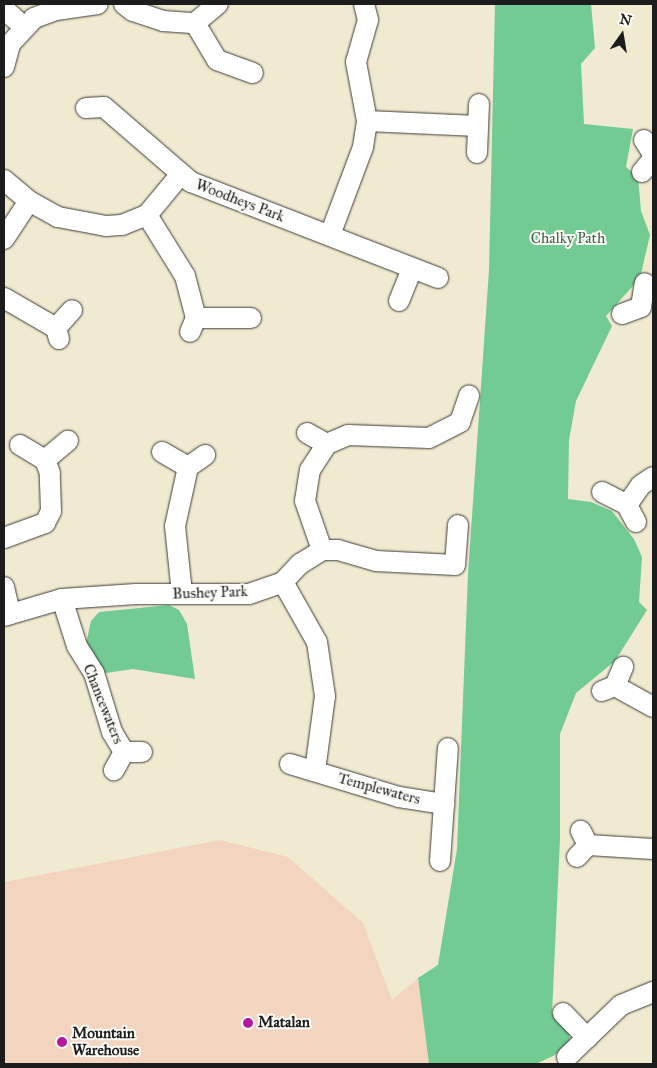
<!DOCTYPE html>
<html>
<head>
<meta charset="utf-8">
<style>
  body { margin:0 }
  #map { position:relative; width:657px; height:1068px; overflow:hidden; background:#f0ead1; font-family:"IM FELL Great Primer",serif }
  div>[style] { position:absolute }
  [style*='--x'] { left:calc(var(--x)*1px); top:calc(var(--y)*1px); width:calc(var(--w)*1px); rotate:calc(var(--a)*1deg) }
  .built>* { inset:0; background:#f3d4bf }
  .green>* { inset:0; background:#72cb92 }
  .roads { filter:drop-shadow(0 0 1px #3c3b37) drop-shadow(0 0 1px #3c3b37) }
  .minor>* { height:20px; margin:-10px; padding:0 10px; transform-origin:10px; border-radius:10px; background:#fff }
  .dots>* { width:14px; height:14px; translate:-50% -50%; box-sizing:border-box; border:2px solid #fdfcf7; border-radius:50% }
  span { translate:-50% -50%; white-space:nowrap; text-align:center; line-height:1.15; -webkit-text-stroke:4px #fdfcf7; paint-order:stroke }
  .street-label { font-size:15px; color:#1c1c1c }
  .park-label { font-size:15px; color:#3e624b }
  .poi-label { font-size:15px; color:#1c1c1c; font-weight:700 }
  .left { translate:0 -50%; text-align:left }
  .frame { position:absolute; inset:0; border:5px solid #1c1c1c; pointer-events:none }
  .north { position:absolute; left:597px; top:10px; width:50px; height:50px; -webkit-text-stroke:4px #fdfcf7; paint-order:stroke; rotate:13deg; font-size:14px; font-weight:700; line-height:20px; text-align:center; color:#1c1c1c }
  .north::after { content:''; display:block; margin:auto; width:18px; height:22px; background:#1c1c1c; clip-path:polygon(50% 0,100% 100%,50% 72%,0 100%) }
</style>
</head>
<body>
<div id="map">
  <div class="built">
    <i style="clip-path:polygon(220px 840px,288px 857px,363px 923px,392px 1000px,418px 978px,429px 1064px,4px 1064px,4px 882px)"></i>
  </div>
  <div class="green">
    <i style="clip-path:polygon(495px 4px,591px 4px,595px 48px,581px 64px,584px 124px,633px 129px,626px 167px,638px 177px,641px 211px,650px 235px,640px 278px,606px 316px,612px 326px,576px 401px,569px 440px,568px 499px,591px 502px,612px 511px,634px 539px,642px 557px,639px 602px,647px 610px,615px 661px,576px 693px,560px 734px,560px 838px,552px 1014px,569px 1032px,570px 1041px,555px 1055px,536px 1064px,429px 1064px,418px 978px,438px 965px,457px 849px,468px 574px,489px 270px)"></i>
    <i style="clip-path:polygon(169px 605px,179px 610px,187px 624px,195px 679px,133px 669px,106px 673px,86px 644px,91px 621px,99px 612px)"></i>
  </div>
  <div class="roads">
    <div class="minor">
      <i style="--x:124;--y:4;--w:11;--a:38"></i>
      <i style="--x:133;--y:11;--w:32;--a:18"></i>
      <i style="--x:163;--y:21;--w:32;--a:4"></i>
      <i style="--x:195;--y:23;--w:30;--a:-40"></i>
      <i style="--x:4;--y:9;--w:25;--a:42"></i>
      <i style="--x:195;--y:23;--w:43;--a:59.3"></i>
      <i style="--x:217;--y:60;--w:38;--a:20"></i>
      <i style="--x:4;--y:67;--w:24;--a:-75"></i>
      <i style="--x:10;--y:44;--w:35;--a:-47"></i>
      <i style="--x:34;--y:18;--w:23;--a:-20"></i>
      <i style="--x:56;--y:10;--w:42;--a:-8.1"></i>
      <i style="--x:86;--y:108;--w:18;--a:-3"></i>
      <i style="--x:104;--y:107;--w:115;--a:40.8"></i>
      <i style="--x:191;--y:182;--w:265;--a:21.2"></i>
      <i style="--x:367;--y:121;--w:111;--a:2.6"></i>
      <i style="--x:644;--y:140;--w:17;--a:57"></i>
      <i style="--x:477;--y:153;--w:49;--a:-87.7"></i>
      <i style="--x:642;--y:172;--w:17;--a:-50"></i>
      <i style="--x:4;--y:180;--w:33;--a:40"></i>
      <i style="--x:29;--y:201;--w:33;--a:29"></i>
      <i style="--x:58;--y:217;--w:49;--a:10.6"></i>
      <i style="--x:106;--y:226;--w:16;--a:-4"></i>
      <i style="--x:122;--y:225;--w:27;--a:-22"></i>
      <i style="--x:147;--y:215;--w:53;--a:-50.3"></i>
      <i style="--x:147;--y:215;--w:72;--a:58.1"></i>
      <i style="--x:185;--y:276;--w:43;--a:75.3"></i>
      <i style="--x:196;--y:318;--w:15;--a:113"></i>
      <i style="--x:330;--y:235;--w:94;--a:-69.4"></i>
      <i style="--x:363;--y:147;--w:26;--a:-81"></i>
      <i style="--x:367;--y:121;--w:60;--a:-100.6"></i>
      <i style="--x:356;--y:62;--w:44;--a:-74.1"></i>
      <i style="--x:368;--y:20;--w:16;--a:-104"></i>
      <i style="--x:4;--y:239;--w:45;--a:-56.7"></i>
      <i style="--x:4;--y:298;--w:60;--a:30"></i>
      <i style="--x:399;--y:301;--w:35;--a:-68"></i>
      <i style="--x:622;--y:314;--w:20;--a:-20"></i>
      <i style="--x:641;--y:307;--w:24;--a:-81"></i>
      <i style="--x:196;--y:318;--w:55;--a:0"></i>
      <i style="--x:59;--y:339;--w:11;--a:-105"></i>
      <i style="--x:56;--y:328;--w:24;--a:-48"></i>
      <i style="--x:307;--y:433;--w:23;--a:29"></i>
      <i style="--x:20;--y:445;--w:29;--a:31"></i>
      <i style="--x:162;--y:452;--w:30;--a:30"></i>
      <i style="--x:188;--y:467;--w:60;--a:102.4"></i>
      <i style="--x:175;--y:526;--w:68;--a:84.1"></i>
      <i style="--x:188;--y:467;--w:21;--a:-35"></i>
      <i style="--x:602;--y:492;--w:28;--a:27"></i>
      <i style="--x:636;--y:522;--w:19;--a:-118"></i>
      <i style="--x:627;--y:505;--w:24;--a:-55"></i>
      <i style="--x:641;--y:485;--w:14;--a:-34"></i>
      <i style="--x:4;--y:538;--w:44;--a:-20.1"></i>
      <i style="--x:45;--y:523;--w:13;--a:-63"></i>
      <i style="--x:51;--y:511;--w:38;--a:-92"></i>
      <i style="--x:50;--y:473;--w:14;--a:-111"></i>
      <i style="--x:45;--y:460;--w:30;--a:-40"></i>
      <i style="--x:322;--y:550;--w:52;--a:-109.1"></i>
      <i style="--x:305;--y:501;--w:31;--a:-81"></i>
      <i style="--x:310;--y:470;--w:31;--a:-57"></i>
      <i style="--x:327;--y:444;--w:23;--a:-23"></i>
      <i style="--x:348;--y:435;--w:81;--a:2.1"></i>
      <i style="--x:429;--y:438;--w:35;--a:-27"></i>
      <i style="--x:460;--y:422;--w:28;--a:-71"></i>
      <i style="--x:283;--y:582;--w:69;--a:60.5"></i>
      <i style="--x:317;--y:642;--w:55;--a:81.6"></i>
      <i style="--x:325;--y:696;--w:76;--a:97.6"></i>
      <i style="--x:4;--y:587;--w:28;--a:77"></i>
      <i style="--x:62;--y:599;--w:49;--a:72.3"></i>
      <i style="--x:77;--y:646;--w:32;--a:58"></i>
      <i style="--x:94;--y:673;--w:62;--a:73"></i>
      <i style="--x:112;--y:732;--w:23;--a:59"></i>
      <i style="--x:124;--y:752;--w:21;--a:119"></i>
      <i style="--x:4;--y:616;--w:60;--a:-16.3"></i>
      <i style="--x:62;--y:599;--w:74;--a:-3.9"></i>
      <i style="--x:136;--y:594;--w:113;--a:0"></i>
      <i style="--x:249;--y:594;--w:36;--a:-19"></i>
      <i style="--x:283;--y:582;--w:25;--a:-47"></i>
      <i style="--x:300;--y:564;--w:26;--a:-32"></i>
      <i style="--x:322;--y:550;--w:16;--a:0"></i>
      <i style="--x:338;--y:550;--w:40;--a:16"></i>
      <i style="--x:376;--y:561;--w:79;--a:2.9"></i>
      <i style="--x:455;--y:565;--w:40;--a:-85.7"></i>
      <i style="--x:615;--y:686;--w:43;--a:28.9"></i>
      <i style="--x:602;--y:691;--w:14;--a:-21"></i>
      <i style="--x:615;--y:686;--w:21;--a:-67"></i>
      <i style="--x:124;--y:752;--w:18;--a:0"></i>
      <i style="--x:290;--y:764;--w:114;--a:16.8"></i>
      <i style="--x:399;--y:797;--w:46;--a:8.8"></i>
      <i style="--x:588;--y:845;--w:65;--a:3.5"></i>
      <i style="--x:577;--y:857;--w:16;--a:-47"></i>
      <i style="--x:588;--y:845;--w:16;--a:-117"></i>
      <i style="--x:440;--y:861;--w:113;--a:-86"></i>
      <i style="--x:563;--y:1013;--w:35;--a:46"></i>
      <i style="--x:567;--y:1057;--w:75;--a:-43.9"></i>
      <i style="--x:621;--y:1005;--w:35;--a:-22"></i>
    </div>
  </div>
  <div class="dots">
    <i style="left:248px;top:1023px;background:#b5179e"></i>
    <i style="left:62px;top:1042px;background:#b5179e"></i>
  </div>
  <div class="street-label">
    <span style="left:240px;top:201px;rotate:21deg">Woodheys Park</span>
    <span style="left:210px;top:593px;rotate:-2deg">Bushey Park</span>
    <span style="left:103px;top:704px;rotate:68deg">Chancewaters</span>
    <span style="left:379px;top:789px;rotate:15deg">Templewaters</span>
  </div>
  <div class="park-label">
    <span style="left:568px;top:239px">Chalky Path</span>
  </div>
  <div class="poi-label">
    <span class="left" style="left:258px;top:1023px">Matalan</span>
    <span class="left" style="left:72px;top:1042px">Mountain<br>Warehouse</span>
  </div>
  <div class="frame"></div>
  <div class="north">N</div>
</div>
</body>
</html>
